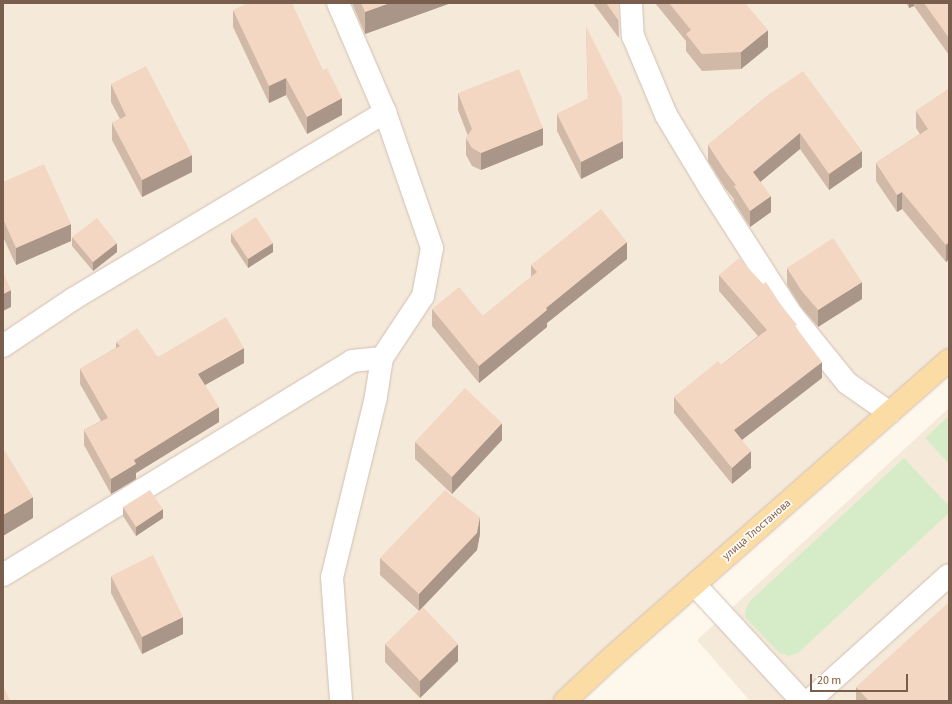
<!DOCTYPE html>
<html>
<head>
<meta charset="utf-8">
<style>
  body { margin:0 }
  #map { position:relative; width:952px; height:704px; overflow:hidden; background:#fdf7ec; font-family:"Source Sans 3",sans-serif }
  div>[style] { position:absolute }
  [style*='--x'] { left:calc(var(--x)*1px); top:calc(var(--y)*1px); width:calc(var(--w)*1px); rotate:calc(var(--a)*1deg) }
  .residential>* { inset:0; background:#f5e9da }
  .green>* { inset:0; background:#d6ecc9 }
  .roads { filter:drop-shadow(0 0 1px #d1bfb0) drop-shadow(0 0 1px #d1bfb0) }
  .minor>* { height:22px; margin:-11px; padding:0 11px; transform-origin:11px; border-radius:11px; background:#fff }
  .major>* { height:22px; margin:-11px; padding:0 11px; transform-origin:11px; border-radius:11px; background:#fbdca4 }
  .wall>* { inset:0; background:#d1b9a8 }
  .shaded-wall>* { inset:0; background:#aa9688 }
  .building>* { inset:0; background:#f3d7c3 }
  span { translate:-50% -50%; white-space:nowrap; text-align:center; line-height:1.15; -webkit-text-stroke:3.5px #fffaf3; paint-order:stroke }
  .street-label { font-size:11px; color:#7a5e4d }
  .frame { position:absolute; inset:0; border:4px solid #7a5e4d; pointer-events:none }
  .scale { position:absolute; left:810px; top:674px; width:98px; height:18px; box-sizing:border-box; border:2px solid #7a5e4d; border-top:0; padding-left:5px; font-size:12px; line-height:14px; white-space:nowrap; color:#7a5e4d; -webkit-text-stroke:3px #fffaf3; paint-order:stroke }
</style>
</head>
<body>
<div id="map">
  <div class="residential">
    <i style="clip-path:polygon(3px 3px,949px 3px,949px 360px,565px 701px,3px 701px)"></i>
    <i style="clip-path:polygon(949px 408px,949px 701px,750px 701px,697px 640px)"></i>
  </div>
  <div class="green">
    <i style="clip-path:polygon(949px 416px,949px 464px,925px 438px)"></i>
    <i style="clip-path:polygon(904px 458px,949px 506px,949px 513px,798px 653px,789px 656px,779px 653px,745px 617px,746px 609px,750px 601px)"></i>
  </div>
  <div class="roads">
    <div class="minor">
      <i style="--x:338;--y:3;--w:119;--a:66.7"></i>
      <i style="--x:385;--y:112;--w:144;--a:70.9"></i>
      <i style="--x:432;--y:248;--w:49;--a:100.6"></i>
      <i style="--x:423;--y:296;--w:74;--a:123.5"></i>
      <i style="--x:382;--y:358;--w:39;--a:99"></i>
      <i style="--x:376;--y:397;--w:185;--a:103.7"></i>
      <i style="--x:332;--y:577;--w:124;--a:85.8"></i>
      <i style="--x:631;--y:3;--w:33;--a:87"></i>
      <i style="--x:633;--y:36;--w:86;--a:67.3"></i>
      <i style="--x:666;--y:115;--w:85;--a:58.9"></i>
      <i style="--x:710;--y:188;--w:150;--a:57.3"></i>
      <i style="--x:791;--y:314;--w:89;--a:50.9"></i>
      <i style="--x:847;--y:383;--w:52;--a:34.9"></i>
      <i style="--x:3;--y:346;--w:84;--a:-33.9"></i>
      <i style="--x:73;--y:299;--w:364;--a:-30.9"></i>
      <i style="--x:3;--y:575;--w:409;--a:-31.5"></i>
      <i style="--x:352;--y:361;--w:30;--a:-6"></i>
      <i style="--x:695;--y:585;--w:158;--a:47.3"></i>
      <i style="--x:809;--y:701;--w:188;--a:-42"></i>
    </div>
    <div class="major">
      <i style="--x:565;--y:701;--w:62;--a:-43"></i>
      <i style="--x:610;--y:659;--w:452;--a:-41.4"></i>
    </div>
  </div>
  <div class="wall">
    <i style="clip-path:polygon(352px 3px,451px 3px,365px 34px)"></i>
    <i style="clip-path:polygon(593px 3px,618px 3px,619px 38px)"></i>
    <i style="clip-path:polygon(655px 3px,745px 3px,768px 47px,741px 69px,702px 71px,686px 51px,686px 41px)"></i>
    <i style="clip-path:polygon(906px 3px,949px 3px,949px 55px,914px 6px,909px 8px)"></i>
    <i style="clip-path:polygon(233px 10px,342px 115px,307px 134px,286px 95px,269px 103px,233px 27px)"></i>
    <i style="clip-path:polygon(586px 26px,623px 158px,581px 179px,557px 131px,557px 114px,588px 99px)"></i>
    <i style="clip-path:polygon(111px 84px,192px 172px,142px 197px,112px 140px,112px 123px,120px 119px,111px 102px)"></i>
    <i style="clip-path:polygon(949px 89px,949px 259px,946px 262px,902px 209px,897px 212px,876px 181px,876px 163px,920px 134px,916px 128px,916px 111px)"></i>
    <i style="clip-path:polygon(458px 93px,543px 145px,481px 170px,472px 166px,466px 155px,466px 138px,468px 136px,458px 110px)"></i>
    <i style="clip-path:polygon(771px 93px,862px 167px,829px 190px,800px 149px,760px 182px,771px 212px,750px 227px,734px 202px,734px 199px,725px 188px,708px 161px,708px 145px)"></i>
    <i style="clip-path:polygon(3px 182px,71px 241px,16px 265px,3px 237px)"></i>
    <i style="clip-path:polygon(231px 233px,273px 252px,248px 268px,231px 242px)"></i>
    <i style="clip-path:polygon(72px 237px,117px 252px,93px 271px,72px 246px)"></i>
    <i style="clip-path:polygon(627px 259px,547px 323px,547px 327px,479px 383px,432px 326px,432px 309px,483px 316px,531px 277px,531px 265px)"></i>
    <i style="clip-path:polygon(787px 268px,862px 299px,818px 327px,801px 307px,787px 285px)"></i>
    <i style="clip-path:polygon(719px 275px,781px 305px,797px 329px,822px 378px,742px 440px,751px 468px,732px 484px,674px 413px,674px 397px,721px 365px,758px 336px,719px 291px)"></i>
    <i style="clip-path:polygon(116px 342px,158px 357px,244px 363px,205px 385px,219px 422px,136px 473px,136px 479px,111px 494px,84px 445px,84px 430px,101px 421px,80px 384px,80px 369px,116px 348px)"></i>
    <i style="clip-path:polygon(502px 440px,452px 494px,415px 459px,415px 442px)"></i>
    <i style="clip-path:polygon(123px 507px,163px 518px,136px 536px,123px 516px)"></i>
    <i style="clip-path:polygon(480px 534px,477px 550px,419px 611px,380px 575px,380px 558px)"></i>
    <i style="clip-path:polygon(111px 576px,183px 634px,142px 654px,111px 593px)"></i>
    <i style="clip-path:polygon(385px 644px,458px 661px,420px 698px,385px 662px)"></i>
    <i style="clip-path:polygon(856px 687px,949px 701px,856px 701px)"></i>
  </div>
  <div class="shaded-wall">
    <i style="clip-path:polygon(390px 3px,451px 3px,365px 34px,365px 12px)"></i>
    <i style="clip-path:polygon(909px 3px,914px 3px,914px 6px,909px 8px)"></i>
    <i style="clip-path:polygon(768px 30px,768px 47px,741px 69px,741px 52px)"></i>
    <i style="clip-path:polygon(286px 78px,286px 95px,269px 103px,269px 86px)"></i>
    <i style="clip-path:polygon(342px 98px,342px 115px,307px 134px,307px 117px)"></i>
    <i style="clip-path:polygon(543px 128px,543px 145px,481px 170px,481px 153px)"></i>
    <i style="clip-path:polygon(800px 133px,800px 149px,753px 188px,753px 172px)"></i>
    <i style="clip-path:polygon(623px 141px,623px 158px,581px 179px,581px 162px)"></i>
    <i style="clip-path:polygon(862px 151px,862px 167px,829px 190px,829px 174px)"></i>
    <i style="clip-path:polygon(192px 155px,192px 172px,142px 197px,142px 180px)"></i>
    <i style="clip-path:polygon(902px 192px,902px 209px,897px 212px,897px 195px)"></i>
    <i style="clip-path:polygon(771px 196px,771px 212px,750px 227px,750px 211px)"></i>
    <i style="clip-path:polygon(71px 224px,71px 241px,16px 265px,16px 248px)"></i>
    <i style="clip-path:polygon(627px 242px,627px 259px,547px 323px,547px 327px,479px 383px,479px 366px,546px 308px)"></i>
    <i style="clip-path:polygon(949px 242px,949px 259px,946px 262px,946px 245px)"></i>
    <i style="clip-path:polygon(117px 243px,117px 252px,93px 271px,93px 262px)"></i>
    <i style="clip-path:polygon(273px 243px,273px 252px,248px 268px,248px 259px)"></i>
    <i style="clip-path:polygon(862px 282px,862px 299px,818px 327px,818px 310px)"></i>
    <i style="clip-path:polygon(11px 290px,11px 307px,3px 311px,3px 294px)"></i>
    <i style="clip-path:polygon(244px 348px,244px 363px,198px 389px,198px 374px)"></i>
    <i style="clip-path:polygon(822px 362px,822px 378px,734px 446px,734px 430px)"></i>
    <i style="clip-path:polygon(219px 407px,219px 422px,136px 473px,136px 479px,111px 494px,111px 479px,134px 460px)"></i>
    <i style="clip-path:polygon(502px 423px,502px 440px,452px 494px,452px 477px)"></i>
    <i style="clip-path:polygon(751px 451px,751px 468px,732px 484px,732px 468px)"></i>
    <i style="clip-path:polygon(33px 497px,33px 518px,3px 536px,3px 515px)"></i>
    <i style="clip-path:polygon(163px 509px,163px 518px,136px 536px,136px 527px)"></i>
    <i style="clip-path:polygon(480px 517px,480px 534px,477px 550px,419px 611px,419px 594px)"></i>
    <i style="clip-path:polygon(183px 617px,183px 634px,142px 654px,142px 637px)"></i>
    <i style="clip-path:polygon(458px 644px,458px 661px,420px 698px,420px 681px)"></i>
  </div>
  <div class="building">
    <i style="clip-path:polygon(248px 3px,292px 3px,323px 70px,327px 68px,342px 98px,307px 117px,286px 78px,269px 86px,233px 10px)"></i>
    <i style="clip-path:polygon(361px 3px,390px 3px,365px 12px)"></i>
    <i style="clip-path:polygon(606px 3px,618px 3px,619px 21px)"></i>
    <i style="clip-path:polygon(669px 3px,745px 3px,768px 30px,741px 52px,702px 54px,686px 34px,691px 30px)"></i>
    <i style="clip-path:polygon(924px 3px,949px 3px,949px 38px)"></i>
    <i style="clip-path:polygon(586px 26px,622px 98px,623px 141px,581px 162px,557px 114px,588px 98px)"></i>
    <i style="clip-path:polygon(146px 66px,192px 155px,142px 180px,112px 123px,126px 116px,111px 84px)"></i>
    <i style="clip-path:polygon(519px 69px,543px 128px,481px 153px,472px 148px,466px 138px,472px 129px,458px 93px)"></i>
    <i style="clip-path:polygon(803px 71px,862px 151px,829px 174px,800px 133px,753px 172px,771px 196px,750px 211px,734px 186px,736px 185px,725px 171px,708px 145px,771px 93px)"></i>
    <i style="clip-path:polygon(949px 89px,949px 242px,946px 245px,902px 192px,897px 195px,876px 163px,928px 129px,916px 111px)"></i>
    <i style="clip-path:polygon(44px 164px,71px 224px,16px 248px,3px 219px,3px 182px)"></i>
    <i style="clip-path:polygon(601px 209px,627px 242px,546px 308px,547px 310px,479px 366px,432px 309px,459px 287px,483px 316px,537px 272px,531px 265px)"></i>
    <i style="clip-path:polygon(256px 217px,273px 243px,248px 259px,231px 233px)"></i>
    <i style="clip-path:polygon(97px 218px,117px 243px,93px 262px,72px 237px)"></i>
    <i style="clip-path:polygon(833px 238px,862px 282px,818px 310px,801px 290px,787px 268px)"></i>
    <i style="clip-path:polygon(739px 258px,763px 284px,766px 282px,781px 305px,797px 325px,795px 326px,822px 362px,734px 430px,751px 451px,732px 468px,674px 397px,718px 361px,721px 365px,767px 330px,719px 275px)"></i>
    <i style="clip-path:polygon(3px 272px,11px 290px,3px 294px)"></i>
    <i style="clip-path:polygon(226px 317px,244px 348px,198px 374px,219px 407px,134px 460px,136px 464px,111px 479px,84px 430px,108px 418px,80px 369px,120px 346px,116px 342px,137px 328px,158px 357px)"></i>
    <i style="clip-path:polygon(465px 388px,502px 423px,452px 477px,415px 442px)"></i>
    <i style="clip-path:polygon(3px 448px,33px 497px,3px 515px)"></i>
    <i style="clip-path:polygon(150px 490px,163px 509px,136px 527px,123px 507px)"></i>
    <i style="clip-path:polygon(445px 490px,480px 517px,477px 533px,419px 594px,380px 558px)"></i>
    <i style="clip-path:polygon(153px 555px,183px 617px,142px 637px,111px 576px)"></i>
    <i style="clip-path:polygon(949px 602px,949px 701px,869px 701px,856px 687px)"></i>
    <i style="clip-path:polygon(423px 607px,458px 644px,420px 681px,385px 644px)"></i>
    <i style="clip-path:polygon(3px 685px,10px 701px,3px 701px)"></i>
  </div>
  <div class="street-label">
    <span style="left:757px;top:530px;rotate:-41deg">улица Тлостанова</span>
  </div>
  <div class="frame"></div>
  <div class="scale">20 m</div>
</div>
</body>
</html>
